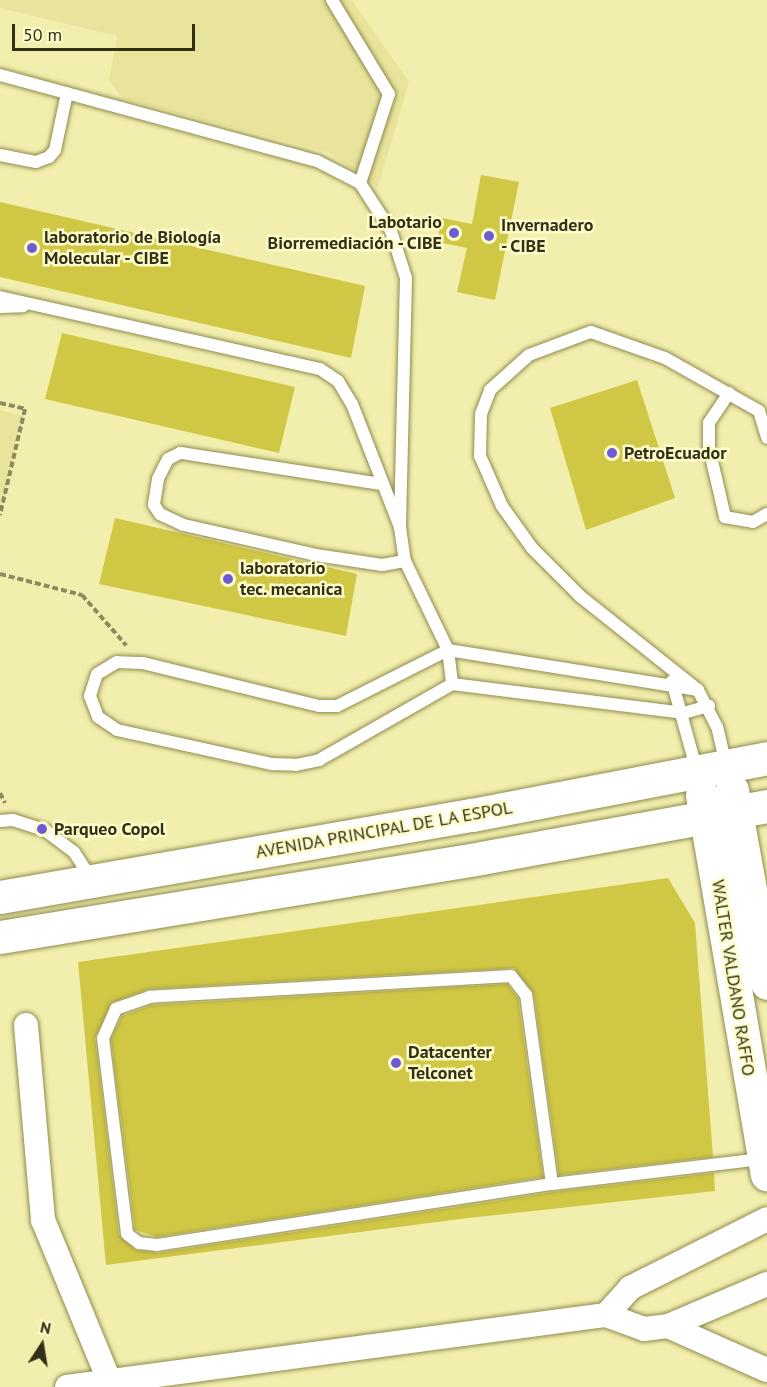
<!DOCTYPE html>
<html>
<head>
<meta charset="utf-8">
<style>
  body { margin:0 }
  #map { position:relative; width:767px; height:1387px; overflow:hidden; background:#f2efae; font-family:"PT Sans",sans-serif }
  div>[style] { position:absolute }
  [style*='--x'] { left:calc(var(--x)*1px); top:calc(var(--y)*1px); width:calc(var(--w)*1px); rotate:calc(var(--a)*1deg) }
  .built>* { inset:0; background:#e8e49b }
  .building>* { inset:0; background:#d0c744 }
  .path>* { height:4px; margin-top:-2px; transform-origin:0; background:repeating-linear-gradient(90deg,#8c8a5e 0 6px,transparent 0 9px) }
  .roads { filter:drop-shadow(0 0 2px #8f8b4e) drop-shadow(0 0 2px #8f8b4e) }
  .lane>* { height:12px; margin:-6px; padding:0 6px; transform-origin:6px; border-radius:6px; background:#fff }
  .street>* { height:24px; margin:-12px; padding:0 12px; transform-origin:12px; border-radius:12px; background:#fff }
  .secondary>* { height:33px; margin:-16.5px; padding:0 16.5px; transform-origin:16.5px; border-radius:16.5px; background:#fff }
  .dots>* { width:16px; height:16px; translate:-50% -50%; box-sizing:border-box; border:3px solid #fefcc8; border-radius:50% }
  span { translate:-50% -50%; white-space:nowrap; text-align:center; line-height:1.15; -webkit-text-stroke:5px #fefcc8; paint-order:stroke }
  .poi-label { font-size:18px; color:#323117; font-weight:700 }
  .right { translate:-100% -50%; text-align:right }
  .left { translate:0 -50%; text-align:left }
  .street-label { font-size:18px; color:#323117 }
  .north { position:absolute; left:12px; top:1315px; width:60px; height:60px; -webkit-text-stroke:4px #fefcc8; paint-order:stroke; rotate:12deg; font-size:16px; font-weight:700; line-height:24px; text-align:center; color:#323117 }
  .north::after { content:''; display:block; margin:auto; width:21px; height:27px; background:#323117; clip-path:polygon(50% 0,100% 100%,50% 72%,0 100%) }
  .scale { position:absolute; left:12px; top:24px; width:183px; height:27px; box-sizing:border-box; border:3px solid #323117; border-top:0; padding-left:8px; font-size:18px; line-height:21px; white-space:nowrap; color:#323117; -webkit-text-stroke:4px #fefcc8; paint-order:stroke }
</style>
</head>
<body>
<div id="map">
  <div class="built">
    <i style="clip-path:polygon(0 0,352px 0,409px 82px,378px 187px,328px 152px,123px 99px,109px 80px,117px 36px,0 8px)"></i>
    <i style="clip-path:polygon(0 410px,24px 416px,0 517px)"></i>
  </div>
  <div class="building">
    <i style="clip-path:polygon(481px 175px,519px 182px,495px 300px,457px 292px,467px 248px,437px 242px,442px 218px,472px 224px)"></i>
    <i style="clip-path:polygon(0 202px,365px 286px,351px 358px,0 277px)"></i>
    <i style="clip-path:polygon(62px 333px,295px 387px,279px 453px,45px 399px)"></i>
    <i style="clip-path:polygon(637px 380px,675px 498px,586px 530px,550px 408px)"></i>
    <i style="clip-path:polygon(115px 518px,357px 574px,346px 636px,99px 584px)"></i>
    <i style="clip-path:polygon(668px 878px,695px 923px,713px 1157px,559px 1175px,534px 994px,514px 968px,149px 989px,111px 1003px,95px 1038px,119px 1235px,135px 1250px,158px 1253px,553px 1192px,714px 1173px,715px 1191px,468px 1218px,106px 1265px,78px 962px)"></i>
    <i style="clip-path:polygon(507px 984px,518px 998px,543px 1177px,157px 1237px,135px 1230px,111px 1039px,122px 1016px,152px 1005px)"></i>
  </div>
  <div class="path">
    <i style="--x:0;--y:403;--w:26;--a:13"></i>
    <i style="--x:25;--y:409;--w:109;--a:103.3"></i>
    <i style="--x:0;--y:574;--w:85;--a:14.4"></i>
    <i style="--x:82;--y:595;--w:67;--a:48.7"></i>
    <i style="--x:0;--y:793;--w:11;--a:63"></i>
  </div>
  <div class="roads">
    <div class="lane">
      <i style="--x:332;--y:0;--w:110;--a:58.8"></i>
      <i style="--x:389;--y:94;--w:94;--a:108"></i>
      <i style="--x:0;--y:75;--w:328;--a:15.2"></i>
      <i style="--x:317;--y:161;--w:48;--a:27.1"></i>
      <i style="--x:360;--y:183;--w:57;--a:57.1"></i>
      <i style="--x:391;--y:231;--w:49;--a:72.3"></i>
      <i style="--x:406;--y:278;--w:249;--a:91.4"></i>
      <i style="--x:0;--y:155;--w:37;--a:11"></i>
      <i style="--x:36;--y:162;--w:14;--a:-21"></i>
      <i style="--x:49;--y:157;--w:9;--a:-49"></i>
      <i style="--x:55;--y:150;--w:58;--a:-78.1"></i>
      <i style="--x:0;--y:297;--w:328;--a:12.7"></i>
      <i style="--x:320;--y:369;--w:22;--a:34"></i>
      <i style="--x:338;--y:381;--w:27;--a:59"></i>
      <i style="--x:352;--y:404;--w:132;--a:68.7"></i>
      <i style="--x:400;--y:527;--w:34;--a:82"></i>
      <i style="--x:405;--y:561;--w:99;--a:64.2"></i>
      <i style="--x:448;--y:650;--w:34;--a:83"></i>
      <i style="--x:0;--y:307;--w:23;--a:-2"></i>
      <i style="--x:729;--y:393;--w:36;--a:124"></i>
      <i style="--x:709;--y:423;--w:25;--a:90"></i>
      <i style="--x:709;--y:448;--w:71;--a:76.9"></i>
      <i style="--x:725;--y:517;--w:28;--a:10"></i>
      <i style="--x:753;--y:522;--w:16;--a:-30"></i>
      <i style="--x:381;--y:484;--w:203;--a:-171.2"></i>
      <i style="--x:180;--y:453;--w:13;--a:153"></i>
      <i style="--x:168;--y:459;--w:22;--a:117"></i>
      <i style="--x:158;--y:479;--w:26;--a:99"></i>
      <i style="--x:154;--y:505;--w:11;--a:56"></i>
      <i style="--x:160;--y:514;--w:26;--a:25"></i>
      <i style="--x:184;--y:525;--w:135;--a:12.8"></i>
      <i style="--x:316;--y:555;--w:67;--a:8.6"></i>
      <i style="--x:382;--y:565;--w:23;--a:-10"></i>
      <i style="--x:672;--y:681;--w:93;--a:74.5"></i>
      <i style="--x:698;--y:690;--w:253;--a:-170.9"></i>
      <i style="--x:448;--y:650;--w:124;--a:153.2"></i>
      <i style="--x:337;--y:706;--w:18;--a:180"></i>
      <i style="--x:319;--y:706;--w:182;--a:-166.3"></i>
      <i style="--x:142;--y:663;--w:25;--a:-178"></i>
      <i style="--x:117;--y:662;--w:23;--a:149"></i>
      <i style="--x:97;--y:674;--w:23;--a:108"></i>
      <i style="--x:90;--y:696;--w:22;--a:69"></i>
      <i style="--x:98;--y:717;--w:23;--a:34"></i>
      <i style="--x:117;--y:730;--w:159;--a:12.4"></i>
      <i style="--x:272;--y:764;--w:24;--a:2"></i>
      <i style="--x:296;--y:765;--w:24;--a:-12"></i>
      <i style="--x:319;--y:760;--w:153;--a:-29.7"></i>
      <i style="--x:452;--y:684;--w:234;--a:7.1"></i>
      <i style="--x:684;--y:713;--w:26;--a:-16"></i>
      <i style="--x:726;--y:765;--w:39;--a:-103"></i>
      <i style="--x:717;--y:727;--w:42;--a:-117.2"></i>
      <i style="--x:698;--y:690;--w:151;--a:-141.5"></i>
      <i style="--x:580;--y:596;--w:68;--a:-135"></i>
      <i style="--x:532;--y:548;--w:52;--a:-125.5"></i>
      <i style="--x:502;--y:506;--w:55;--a:-113.7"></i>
      <i style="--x:480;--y:456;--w:42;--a:-88.6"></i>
      <i style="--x:481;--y:414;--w:26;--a:-69"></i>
      <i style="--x:490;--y:390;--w:52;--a:-41.9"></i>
      <i style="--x:529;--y:355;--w:66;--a:-20.4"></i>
      <i style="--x:591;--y:332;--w:78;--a:19.4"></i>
      <i style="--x:665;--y:358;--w:108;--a:29.4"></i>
      <i style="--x:759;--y:411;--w:28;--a:73"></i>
      <i style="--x:0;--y:821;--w:13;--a:-4"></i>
      <i style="--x:13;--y:820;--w:35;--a:18"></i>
      <i style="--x:46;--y:831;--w:35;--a:37"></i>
      <i style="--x:74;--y:852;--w:31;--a:57"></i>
      <i style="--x:552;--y:1184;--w:191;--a:-97.8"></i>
      <i style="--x:526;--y:995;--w:24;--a:-128"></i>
      <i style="--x:511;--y:976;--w:362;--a:176.7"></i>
      <i style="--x:150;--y:997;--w:36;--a:161"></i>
      <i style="--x:116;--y:1009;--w:32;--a:114"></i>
      <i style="--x:103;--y:1038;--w:197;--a:83"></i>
      <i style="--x:127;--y:1234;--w:15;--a:37"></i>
      <i style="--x:139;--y:1243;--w:18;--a:6"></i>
      <i style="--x:157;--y:1245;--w:400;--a:-8.8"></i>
      <i style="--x:552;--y:1184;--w:211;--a:-6.8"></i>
    </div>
    <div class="street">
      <i style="--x:26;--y:1025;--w:196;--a:85"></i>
      <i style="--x:43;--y:1220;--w:173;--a:67.6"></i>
      <i style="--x:606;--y:1315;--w:36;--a:-48"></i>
      <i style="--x:630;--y:1288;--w:153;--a:-26.7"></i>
      <i style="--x:668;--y:1326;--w:108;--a:24"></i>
      <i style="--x:67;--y:1387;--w:544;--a:-7.61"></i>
      <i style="--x:606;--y:1315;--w:40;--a:20.2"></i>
      <i style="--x:644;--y:1329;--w:24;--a:-7"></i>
      <i style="--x:668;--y:1326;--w:108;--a:-23"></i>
    </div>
    <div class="secondary">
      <i style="--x:732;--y:790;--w:196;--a:79.7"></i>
      <i style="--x:702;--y:795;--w:385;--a:80.3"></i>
      <i style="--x:0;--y:897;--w:479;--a:-9.9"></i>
      <i style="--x:472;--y:815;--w:300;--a:-10.9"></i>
      <i style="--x:0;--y:937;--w:487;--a:-9.3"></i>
      <i style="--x:481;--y:858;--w:291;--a:-10.3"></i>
    </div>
  </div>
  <div class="dots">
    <i style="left:454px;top:233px;background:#6c5bd5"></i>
    <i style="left:489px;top:236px;background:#6c5bd5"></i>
    <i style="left:32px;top:248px;background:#6c5bd5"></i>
    <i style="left:612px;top:453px;background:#6c5bd5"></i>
    <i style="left:228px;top:579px;background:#6c5bd5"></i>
    <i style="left:42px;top:829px;background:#6c5bd5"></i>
    <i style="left:396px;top:1063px;background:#6c5bd5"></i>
  </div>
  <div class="poi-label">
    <span class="right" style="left:442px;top:233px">Labotario<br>Biorremediación - CIBE</span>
    <span class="left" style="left:501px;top:236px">Invernadero<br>- CIBE</span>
    <span class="left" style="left:44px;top:248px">laboratorio de Biología<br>Molecular - CIBE</span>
    <span class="left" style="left:624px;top:453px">PetroEcuador</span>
    <span class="left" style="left:240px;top:579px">laboratorio<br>tec. mecanica</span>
    <span class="left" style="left:54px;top:829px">Parqueo Copol</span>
    <span class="left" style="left:408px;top:1063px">Datacenter<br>Telconet</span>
  </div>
  <div class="street-label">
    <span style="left:384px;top:830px;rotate:-10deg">AVENIDA PRINCIPAL DE LA ESPOL</span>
    <span style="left:733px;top:978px;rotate:81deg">WALTER VALDANO RAFFO</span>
  </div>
  <div class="north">N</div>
  <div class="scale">50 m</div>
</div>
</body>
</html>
